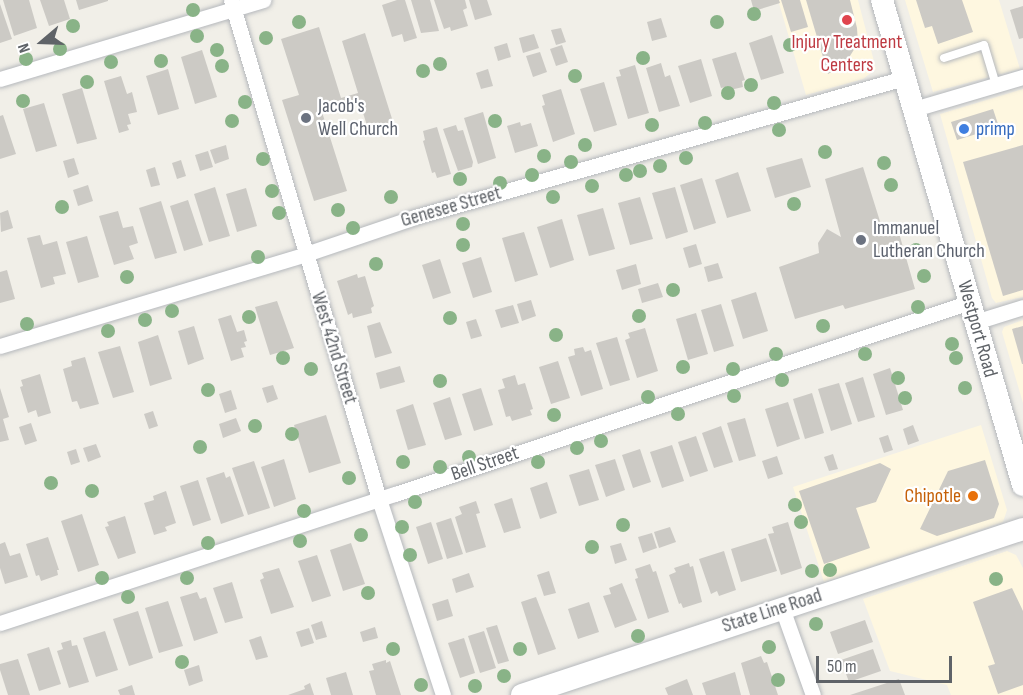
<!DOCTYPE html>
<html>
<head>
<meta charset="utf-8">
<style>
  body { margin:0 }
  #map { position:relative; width:1023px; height:695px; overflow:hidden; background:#f1efe8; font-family:"Sofia Sans Condensed",sans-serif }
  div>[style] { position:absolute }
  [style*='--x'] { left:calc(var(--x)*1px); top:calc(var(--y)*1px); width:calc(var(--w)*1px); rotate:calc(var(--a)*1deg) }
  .commercial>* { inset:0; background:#fef7e0 }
  .building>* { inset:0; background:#cccac5 }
  .roads { filter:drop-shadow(0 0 2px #b5b8bc) drop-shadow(0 0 2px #b5b8bc) }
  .lane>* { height:8px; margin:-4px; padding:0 4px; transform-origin:4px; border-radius:4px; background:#fff }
  .street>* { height:15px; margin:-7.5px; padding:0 7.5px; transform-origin:7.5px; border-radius:7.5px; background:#fff }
  .secondary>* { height:22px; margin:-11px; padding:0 11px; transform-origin:11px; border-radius:11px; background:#fff }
  .trees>* { width:14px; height:14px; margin:-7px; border-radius:50%; background:#89b387 }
  .dots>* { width:16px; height:16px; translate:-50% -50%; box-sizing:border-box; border:3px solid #fff; border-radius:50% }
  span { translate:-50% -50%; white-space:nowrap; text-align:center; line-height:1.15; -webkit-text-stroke:4.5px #fff; paint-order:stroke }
  .health-label { font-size:20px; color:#be3a42 }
  .worship-label { font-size:20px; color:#5b616d }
  .left { translate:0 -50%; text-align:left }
  .shop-label { font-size:20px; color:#366cbe }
  .street-label { font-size:20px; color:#5f6368 }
  .food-label { font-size:20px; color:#c56008 }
  .right { translate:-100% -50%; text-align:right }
  .north { position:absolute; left:12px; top:12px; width:60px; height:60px; -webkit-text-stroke:4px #fff; paint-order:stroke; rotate:251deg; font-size:16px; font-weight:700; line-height:24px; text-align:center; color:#5f6368 }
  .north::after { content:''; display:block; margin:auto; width:21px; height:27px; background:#5f6368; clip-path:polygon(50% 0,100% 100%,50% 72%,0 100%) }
  .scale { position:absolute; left:816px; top:656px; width:136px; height:27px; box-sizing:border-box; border:3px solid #5f6368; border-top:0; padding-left:8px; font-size:18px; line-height:21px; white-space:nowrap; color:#5f6368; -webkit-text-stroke:4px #fff; paint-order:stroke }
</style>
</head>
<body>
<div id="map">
  <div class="commercial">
    <i style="clip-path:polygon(778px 0,858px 0,876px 69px,863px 79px,806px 95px)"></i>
    <i style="clip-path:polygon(905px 0,999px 0,1020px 69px,933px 92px)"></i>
    <i style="clip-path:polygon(1023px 89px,1023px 297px,996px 303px,992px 298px,940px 114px)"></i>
    <i style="clip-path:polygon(1023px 320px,1023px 403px,1002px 332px,1004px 327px)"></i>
    <i style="clip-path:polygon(981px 425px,1007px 510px,1003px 522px,824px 582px,793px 487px)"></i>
    <i style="clip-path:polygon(1007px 551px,1016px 555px,1023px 568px,1023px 695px,951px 695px,947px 685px,890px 671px,863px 599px)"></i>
  </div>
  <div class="building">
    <i style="clip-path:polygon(3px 0,29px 0,37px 28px,14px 36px)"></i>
    <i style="clip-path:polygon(40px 0,64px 0,70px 19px,49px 26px)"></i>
    <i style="clip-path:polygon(76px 0,108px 0,108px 1px,79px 10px)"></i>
    <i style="clip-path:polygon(397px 0,405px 0,417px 38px,404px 42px,402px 34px,392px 37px,382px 5px)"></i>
    <i style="clip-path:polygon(411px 0,430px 0,439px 31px,421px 33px)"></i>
    <i style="clip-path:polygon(434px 0,465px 0,467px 8px,463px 10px,468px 26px,451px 31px,450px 27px,444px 29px)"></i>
    <i style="clip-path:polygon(469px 0,487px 0,492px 15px,475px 20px)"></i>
    <i style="clip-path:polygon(751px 0,779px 0,780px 3px,754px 11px)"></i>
    <i style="clip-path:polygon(781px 0,800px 0,808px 27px,791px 32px)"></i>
    <i style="clip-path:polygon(806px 0,850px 0,857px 28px,858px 43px,845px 64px,828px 74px)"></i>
    <i style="clip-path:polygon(916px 0,962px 0,973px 32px,938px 44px,932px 26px,925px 28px)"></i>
    <i style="clip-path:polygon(0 4px,12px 39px,0 43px)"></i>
    <i style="clip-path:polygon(1023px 6px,1023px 38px,1019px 39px,1010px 10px)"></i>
    <i style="clip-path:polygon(661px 18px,667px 37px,652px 41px,647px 22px)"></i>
    <i style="clip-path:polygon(319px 27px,341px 98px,358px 93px,342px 41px,365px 33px,394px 125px,369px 132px,359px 100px,322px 112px,347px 191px,314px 201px,282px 100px,299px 95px,281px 39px)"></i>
    <i style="clip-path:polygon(561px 28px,566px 42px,556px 45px,551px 30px)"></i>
    <i style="clip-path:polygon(534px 34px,539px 48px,523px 53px,519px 38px)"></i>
    <i style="clip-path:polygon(772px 35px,784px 73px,761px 80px,749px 43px)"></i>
    <i style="clip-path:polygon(507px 43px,511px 57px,498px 61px,494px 47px)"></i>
    <i style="clip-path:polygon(562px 45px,568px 62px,556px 66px,550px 49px)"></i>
    <i style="clip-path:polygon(202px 50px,217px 97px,195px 104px,181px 57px)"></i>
    <i style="clip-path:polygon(540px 52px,547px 72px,533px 77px,526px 56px)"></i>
    <i style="clip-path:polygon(736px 52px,745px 80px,742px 81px,743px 87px,730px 90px,729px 86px,721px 88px,712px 59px)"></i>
    <i style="clip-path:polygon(701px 59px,712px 96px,690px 103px,678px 66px)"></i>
    <i style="clip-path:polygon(661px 63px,665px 77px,670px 75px,680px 106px,659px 112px,646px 68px)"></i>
    <i style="clip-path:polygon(635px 65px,649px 113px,628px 119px,616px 77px,621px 76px,619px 70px)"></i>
    <i style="clip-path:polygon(168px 69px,179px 109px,158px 115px,146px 76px)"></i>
    <i style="clip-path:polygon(488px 69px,493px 86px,481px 89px,476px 73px)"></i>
    <i style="clip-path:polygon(121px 76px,127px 94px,132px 92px,137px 112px,128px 114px,131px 124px,127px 125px,129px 130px,119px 133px,104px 81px)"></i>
    <i style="clip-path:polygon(604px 82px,617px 125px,594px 132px,580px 89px)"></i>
    <i style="clip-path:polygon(82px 88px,97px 139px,77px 144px,62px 94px)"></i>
    <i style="clip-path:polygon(561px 89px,575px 134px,553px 142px,542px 106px,545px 105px,542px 95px)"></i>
    <i style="clip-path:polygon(44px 103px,57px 146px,36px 152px,23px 109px)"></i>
    <i style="clip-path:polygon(993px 109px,999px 127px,957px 140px,951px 122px)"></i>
    <i style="clip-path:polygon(483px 112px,496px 158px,478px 164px,464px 118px)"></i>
    <i style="clip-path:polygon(3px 115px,16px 154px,0 159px,0 116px)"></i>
    <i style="clip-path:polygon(520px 122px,521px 126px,531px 123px,538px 146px,515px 153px,507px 126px)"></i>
    <i style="clip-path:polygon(456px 125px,458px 131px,463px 130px,473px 162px,472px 167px,458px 171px,443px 129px)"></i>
    <i style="clip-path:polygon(437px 127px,451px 174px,437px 178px,435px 172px,432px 173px,423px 141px,425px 140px,423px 131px)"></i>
    <i style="clip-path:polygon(226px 145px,229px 159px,215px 164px,210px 150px)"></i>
    <i style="clip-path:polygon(1023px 145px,1023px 290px,1003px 296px,963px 162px)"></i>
    <i style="clip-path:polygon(208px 151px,213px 167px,200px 171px,195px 155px)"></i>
    <i style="clip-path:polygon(74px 158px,79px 174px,68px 178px,63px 161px)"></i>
    <i style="clip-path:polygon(802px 158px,811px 187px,775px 198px,766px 168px)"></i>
    <i style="clip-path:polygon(181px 160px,186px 176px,177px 179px,172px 163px)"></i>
    <i style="clip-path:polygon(155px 167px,160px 185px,151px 187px,146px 170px)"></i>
    <i style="clip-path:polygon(863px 167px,883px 231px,897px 226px,915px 289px,845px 309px,843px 305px,795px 319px,779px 267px,819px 253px,818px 243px,827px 229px,841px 237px,825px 179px)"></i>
    <i style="clip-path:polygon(738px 172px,751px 211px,727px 218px,715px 180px)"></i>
    <i style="clip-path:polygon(702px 178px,716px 223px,694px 230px,680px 185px)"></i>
    <i style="clip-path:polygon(88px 185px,93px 201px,78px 206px,73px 190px)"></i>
    <i style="clip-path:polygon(215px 187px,230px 236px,209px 242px,194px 194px)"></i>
    <i style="clip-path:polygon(675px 187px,688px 232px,666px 239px,652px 193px)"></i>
    <i style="clip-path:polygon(246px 188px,257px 226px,237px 232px,226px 194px)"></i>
    <i style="clip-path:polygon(640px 197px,653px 239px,630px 245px,618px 203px)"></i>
    <i style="clip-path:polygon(188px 200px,203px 245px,184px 251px,170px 206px)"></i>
    <i style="clip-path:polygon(161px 201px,177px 253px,155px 259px,139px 208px)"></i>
    <i style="clip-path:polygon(603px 208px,615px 249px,589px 256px,577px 215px)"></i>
    <i style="clip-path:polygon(8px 210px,13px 228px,1px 232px,0 213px)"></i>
    <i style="clip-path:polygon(118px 211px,123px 228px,133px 226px,138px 243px,129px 246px,134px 259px,114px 265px,99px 216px)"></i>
    <i style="clip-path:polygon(562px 219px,574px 260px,550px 268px,537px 227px)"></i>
    <i style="clip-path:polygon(524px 232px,538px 275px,515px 282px,502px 238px)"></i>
    <i style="clip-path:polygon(40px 235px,43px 245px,57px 241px,66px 274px,53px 277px,55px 284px,41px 288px,27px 238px)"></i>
    <i style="clip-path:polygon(87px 236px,99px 277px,78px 283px,66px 242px)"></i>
    <i style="clip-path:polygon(696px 244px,702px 264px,689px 268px,683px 248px)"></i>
    <i style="clip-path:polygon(481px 257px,492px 292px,473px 298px,462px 263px)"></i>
    <i style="clip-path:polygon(440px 259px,451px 293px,433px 299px,422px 265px)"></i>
    <i style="clip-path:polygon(718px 263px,723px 278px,708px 282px,704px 267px)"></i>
    <i style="clip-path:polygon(636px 264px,641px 284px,622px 290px,616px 270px)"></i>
    <i style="clip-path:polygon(7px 270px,15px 299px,0 303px,0 272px)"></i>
    <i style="clip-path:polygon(357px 274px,358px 278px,365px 276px,374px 306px,371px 308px,372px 313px,353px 318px,352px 313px,348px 315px,337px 281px)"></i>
    <i style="clip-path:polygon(658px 283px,663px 297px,642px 303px,638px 289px)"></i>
    <i style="clip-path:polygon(756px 292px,768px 331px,743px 339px,731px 300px)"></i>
    <i style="clip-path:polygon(531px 300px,536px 316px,522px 321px,517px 304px)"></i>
    <i style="clip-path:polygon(277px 301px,294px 348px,270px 355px,255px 307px)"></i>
    <i style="clip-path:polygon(721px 304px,734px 346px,714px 352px,701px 310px)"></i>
    <i style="clip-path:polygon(513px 305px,519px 323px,501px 328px,495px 310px)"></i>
    <i style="clip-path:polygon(696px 313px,708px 354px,688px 360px,676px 319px)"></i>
    <i style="clip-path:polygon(231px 315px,237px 332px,244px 330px,247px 341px,244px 342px,246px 347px,241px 348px,244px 357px,231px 361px,218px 319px)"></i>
    <i style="clip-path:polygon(476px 319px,482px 336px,471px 339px,466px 322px)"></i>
    <i style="clip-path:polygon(380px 322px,392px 353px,375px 358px,367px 326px)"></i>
    <i style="clip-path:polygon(194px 326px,204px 359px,188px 365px,178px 331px)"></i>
    <i style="clip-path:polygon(1023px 326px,1023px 364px,1022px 364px,1012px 329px)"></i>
    <i style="clip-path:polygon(645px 328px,658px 371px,637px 378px,625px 340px,630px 338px,628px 333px)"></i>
    <i style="clip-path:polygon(158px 335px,172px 379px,150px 386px,138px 342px)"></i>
    <i style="clip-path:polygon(617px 337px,630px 380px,610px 386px,596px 343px)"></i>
    <i style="clip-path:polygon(120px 346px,134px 392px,113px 398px,98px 352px)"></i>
    <i style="clip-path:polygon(583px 347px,585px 352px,591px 350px,603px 389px,581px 396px,568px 357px,575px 355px,574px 349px)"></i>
    <i style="clip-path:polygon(85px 357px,99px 404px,80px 409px,77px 401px,72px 402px,63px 369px,72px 366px,71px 361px)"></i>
    <i style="clip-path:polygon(558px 361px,570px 398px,551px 404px,539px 367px)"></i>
    <i style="clip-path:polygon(400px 366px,405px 382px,380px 389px,376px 373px)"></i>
    <i style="clip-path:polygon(890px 368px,903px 410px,886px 415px,873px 374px)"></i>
    <i style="clip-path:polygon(40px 374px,51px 413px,38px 417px,36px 410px,28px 413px,20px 387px,23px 386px,21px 380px)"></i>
    <i style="clip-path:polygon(515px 375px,518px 385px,525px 383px,533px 409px,530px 410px,532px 415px,512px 421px,510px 416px,506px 417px,498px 390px,505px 388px,502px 379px)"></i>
    <i style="clip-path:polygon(863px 377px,875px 417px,858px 422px,845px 383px)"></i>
    <i style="clip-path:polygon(839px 383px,852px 424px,831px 431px,818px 389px)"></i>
    <i style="clip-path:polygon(273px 385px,278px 399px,267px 403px,262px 388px)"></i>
    <i style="clip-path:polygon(0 388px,9px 417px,3px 419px,9px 440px,0 442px)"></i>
    <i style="clip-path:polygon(481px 388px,493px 425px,474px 431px,462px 394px)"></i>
    <i style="clip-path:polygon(231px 390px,237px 409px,225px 413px,219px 394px)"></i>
    <i style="clip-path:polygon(812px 393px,824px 433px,805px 439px,793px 399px)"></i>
    <i style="clip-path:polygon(450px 397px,462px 435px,445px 440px,433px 403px)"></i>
    <i style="clip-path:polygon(788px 402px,800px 439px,777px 447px,765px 409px)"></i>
    <i style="clip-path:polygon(413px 404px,426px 445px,408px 450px,396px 410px)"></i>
    <i style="clip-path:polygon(153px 411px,158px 426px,149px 429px,144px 414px)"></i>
    <i style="clip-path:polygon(326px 415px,341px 463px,309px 473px,294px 425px)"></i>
    <i style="clip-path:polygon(236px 418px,241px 431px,223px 438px,219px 424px)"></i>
    <i style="clip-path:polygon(745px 418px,756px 456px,739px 461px,727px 423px)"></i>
    <i style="clip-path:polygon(31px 423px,37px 441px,25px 445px,19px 427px)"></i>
    <i style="clip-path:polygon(913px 425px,919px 441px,908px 445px,903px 429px)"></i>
    <i style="clip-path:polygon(721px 426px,733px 462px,714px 468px,702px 433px)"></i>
    <i style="clip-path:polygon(888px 435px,893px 450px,884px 453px,879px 438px)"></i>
    <i style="clip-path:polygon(696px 436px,708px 471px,690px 477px,678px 442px)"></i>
    <i style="clip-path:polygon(96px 444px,101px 457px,88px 462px,83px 448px)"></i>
    <i style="clip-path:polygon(672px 445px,684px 481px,662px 488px,650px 452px)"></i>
    <i style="clip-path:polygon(76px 449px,80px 462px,71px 465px,67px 452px)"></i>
    <i style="clip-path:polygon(640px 449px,651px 482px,633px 488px,622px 455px)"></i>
    <i style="clip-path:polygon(833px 454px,838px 469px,829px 471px,824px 457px)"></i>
    <i style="clip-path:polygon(777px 456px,783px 474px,768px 479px,762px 461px)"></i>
    <i style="clip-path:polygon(284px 459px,296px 499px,274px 507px,261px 467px)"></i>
    <i style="clip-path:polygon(615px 459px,625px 490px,606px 497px,595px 465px)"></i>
    <i style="clip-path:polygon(985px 460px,999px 504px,994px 518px,937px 536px,920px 529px,948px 471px)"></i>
    <i style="clip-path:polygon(254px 461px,270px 508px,248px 515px,232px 468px)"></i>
    <i style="clip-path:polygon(880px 463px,891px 469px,876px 502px,856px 508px,870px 548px,824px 564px,799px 491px)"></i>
    <i style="clip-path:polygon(589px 469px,599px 500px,579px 506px,569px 475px)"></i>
    <i style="clip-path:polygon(224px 472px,226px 478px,230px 476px,244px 516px,221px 524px,206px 478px)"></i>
    <i style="clip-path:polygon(198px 480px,211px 520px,193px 526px,180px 486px)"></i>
    <i style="clip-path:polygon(547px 482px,557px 513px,540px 519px,530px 488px)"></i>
    <i style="clip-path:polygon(166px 491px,176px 523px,165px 527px,167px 531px,154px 535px,144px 503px,154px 500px,153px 496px)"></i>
    <i style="clip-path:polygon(512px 498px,521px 528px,504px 533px,494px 504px)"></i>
    <i style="clip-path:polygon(476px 501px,480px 513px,476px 514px,486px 547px,466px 553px,455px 517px,462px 514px,459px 507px)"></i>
    <i style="clip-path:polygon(82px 514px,99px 565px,78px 572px,61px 521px)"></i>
    <i style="clip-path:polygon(125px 516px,136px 553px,118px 559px,105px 527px,109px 526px,107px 522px)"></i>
    <i style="clip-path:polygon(451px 518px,463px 554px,447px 559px,436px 523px)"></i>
    <i style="clip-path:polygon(431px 522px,443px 559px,428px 564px,416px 527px)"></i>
    <i style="clip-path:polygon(788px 522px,802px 568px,781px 575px,768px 534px,774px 533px,772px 527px)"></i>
    <i style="clip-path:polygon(670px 527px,676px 542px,659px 548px,654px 532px)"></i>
    <i style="clip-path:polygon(652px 533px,657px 548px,643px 553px,638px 537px)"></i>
    <i style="clip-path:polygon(48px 537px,59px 570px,57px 570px,58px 575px,41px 581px,39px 575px,36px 576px,26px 544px)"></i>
    <i style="clip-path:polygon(766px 538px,777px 571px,741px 582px,731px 549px)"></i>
    <i style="clip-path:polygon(5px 542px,10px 556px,20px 553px,28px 577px,5px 584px,0 568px,0 544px)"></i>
    <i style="clip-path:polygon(351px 543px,365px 584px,343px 591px,330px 550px)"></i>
    <i style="clip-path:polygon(621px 543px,627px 560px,615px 564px,610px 546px)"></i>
    <i style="clip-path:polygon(724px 551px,736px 590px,719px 596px,717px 591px,711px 594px,699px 559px)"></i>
    <i style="clip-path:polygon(317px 555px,331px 596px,312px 602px,298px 561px)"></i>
    <i style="clip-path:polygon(689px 563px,690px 567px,693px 566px,702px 602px,683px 608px,681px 603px,679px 604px,669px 575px,676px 572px,674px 568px)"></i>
    <i style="clip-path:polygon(650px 564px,653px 572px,656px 571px,669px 612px,648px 619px,635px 579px,638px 578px,635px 569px)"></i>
    <i style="clip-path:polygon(279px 568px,294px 607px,271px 614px,260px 580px,264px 578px,262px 573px)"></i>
    <i style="clip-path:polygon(549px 571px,556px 593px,544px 596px,537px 575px)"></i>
    <i style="clip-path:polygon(469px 573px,474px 587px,456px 593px,452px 579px)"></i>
    <i style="clip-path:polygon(232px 582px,243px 618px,225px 623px,213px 588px)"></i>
    <i style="clip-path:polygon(622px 583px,637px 620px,615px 628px,603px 596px,611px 594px,609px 588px)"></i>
    <i style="clip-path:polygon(1012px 588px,1023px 611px,1023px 685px,998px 694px,988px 666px,995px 664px,973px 602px)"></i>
    <i style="clip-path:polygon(197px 592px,200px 599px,206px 597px,218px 633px,194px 641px,180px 597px)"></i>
    <i style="clip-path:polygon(536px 597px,556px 649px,538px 655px,521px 602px)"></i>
    <i style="clip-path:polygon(448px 599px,453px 616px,437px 621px,432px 604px)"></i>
    <i style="clip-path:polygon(168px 601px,183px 646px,159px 653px,145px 608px)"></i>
    <i style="clip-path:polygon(589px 602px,599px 632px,578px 639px,568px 609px)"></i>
    <i style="clip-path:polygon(138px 611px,153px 658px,129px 666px,113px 619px)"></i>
    <i style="clip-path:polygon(865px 620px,873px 642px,838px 654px,830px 632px)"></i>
    <i style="clip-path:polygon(322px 621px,327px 637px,316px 640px,311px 625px)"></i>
    <i style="clip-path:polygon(497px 625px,509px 661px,498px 664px,486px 628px)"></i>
    <i style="clip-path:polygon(375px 627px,378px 638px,363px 642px,360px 632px)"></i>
    <i style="clip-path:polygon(309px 628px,314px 643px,301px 647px,296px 632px)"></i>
    <i style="clip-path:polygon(105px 631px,118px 670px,96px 677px,83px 638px)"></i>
    <i style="clip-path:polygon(484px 631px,496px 668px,480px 673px,468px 636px)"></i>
    <i style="clip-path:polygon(261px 636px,268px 657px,256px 660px,249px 640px)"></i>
    <i style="clip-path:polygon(464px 638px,475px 673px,460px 678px,448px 643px)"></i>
    <i style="clip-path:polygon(71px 640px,72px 646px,77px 645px,89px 682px,69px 688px,57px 651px,63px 649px,61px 643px)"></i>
    <i style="clip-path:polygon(49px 647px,61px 684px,39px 691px,27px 654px)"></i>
    <i style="clip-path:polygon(873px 649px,881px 671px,849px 682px,841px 660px)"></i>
    <i style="clip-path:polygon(761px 656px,764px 663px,767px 662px,778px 695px,750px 695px,741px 663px)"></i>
    <i style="clip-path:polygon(18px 659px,30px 695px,8px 695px,0 670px,0 664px)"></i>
    <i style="clip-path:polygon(386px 660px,386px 663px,390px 661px,401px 695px,376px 695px,369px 671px,374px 670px,372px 664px)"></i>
    <i style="clip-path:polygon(199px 665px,203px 681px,189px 686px,184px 670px)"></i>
    <i style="clip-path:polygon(346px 672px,353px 695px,331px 695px,326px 678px)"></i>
    <i style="clip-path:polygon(735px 672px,741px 695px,706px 695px,702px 683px)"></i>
    <i style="clip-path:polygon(687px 679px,693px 695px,668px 695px,665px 688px)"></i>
    <i style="clip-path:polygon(899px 679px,905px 695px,850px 695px)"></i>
    <i style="clip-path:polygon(310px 683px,314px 695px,288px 695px,305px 689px,304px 686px)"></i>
    <i style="clip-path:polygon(132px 685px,135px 695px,120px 695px,118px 690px)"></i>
  </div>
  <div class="roads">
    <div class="lane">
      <i style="--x:944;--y:58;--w:42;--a:-18"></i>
      <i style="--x:984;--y:45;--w:42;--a:73.3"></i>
    </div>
    <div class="street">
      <i style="--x:231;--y:0;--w:520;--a:73.48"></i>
      <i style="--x:379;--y:499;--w:206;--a:71.9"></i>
      <i style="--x:0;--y:79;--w:275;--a:-16.7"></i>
      <i style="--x:914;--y:109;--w:114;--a:-16.4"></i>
      <i style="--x:975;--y:322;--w:50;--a:-17.4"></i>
      <i style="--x:0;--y:346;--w:320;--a:-16.7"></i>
      <i style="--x:306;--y:254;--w:115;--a:-18.7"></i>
      <i style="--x:415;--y:217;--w:508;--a:-15.87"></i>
      <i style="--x:782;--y:608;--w:92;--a:70.4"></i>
      <i style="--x:0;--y:623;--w:416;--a:-18.1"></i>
      <i style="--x:395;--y:494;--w:606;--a:-18.46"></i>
    </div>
    <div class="secondary">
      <i style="--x:882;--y:0;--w:505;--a:73.79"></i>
      <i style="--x:522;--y:695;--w:528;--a:-18.33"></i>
    </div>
  </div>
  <div class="trees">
    <i style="left:193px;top:10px"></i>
    <i style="left:754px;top:14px"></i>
    <i style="left:299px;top:22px"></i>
    <i style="left:717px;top:22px"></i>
    <i style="left:73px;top:26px"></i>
    <i style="left:197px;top:36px"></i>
    <i style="left:266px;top:38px"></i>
    <i style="left:790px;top:45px"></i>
    <i style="left:60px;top:49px"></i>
    <i style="left:217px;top:50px"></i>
    <i style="left:643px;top:58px"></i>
    <i style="left:26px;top:59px"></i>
    <i style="left:161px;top:61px"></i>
    <i style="left:111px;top:62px"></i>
    <i style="left:440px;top:64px"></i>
    <i style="left:222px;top:66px"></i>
    <i style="left:423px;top:71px"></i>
    <i style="left:575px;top:76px"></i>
    <i style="left:87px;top:82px"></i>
    <i style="left:751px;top:85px"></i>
    <i style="left:728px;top:93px"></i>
    <i style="left:23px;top:101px"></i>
    <i style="left:245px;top:102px"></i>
    <i style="left:774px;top:103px"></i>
    <i style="left:232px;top:121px"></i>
    <i style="left:495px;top:121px"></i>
    <i style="left:705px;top:123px"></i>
    <i style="left:652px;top:125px"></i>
    <i style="left:779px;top:130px"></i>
    <i style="left:585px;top:145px"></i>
    <i style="left:825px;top:152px"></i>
    <i style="left:544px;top:156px"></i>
    <i style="left:686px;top:158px"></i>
    <i style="left:263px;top:159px"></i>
    <i style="left:571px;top:162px"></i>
    <i style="left:884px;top:163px"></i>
    <i style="left:660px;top:166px"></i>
    <i style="left:640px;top:171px"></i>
    <i style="left:532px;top:175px"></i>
    <i style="left:626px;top:175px"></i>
    <i style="left:460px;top:179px"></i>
    <i style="left:500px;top:183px"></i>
    <i style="left:891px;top:185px"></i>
    <i style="left:592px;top:186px"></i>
    <i style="left:272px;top:191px"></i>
    <i style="left:391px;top:197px"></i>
    <i style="left:553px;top:197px"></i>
    <i style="left:794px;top:204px"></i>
    <i style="left:62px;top:207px"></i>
    <i style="left:338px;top:210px"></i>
    <i style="left:279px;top:213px"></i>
    <i style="left:463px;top:224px"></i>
    <i style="left:353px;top:228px"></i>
    <i style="left:463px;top:245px"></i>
    <i style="left:916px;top:250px"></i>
    <i style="left:258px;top:257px"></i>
    <i style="left:376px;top:264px"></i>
    <i style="left:924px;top:276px"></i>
    <i style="left:127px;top:277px"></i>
    <i style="left:673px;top:290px"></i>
    <i style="left:918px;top:307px"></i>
    <i style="left:172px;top:311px"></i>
    <i style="left:639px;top:316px"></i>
    <i style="left:249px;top:317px"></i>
    <i style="left:450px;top:318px"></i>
    <i style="left:145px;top:320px"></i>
    <i style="left:27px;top:324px"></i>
    <i style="left:823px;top:326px"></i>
    <i style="left:108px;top:331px"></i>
    <i style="left:556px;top:335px"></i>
    <i style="left:952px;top:344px"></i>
    <i style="left:776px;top:354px"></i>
    <i style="left:865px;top:354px"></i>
    <i style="left:283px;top:358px"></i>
    <i style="left:956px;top:358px"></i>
    <i style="left:683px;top:367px"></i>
    <i style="left:311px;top:369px"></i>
    <i style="left:733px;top:369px"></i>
    <i style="left:898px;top:378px"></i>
    <i style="left:782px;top:380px"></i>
    <i style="left:440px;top:381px"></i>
    <i style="left:965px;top:388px"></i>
    <i style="left:208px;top:390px"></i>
    <i style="left:734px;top:396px"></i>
    <i style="left:648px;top:397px"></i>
    <i style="left:905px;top:398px"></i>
    <i style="left:678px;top:414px"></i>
    <i style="left:554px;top:415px"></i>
    <i style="left:255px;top:426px"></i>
    <i style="left:292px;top:434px"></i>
    <i style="left:601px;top:441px"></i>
    <i style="left:200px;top:447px"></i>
    <i style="left:577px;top:448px"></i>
    <i style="left:469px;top:457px"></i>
    <i style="left:403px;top:462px"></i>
    <i style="left:538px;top:462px"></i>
    <i style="left:440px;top:467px"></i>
    <i style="left:349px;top:478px"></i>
    <i style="left:51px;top:483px"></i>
    <i style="left:92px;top:491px"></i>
    <i style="left:415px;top:502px"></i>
    <i style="left:795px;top:505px"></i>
    <i style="left:304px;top:511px"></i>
    <i style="left:801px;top:522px"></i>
    <i style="left:623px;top:525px"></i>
    <i style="left:402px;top:527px"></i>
    <i style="left:361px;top:535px"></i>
    <i style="left:300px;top:541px"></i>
    <i style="left:208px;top:543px"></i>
    <i style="left:592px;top:547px"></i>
    <i style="left:410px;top:555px"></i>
    <i style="left:830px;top:570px"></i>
    <i style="left:812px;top:571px"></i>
    <i style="left:102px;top:578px"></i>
    <i style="left:187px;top:578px"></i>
    <i style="left:996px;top:579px"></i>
    <i style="left:368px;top:593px"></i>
    <i style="left:128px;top:597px"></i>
    <i style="left:816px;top:624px"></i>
    <i style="left:638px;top:636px"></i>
    <i style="left:769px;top:647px"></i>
    <i style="left:393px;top:649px"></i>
    <i style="left:520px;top:649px"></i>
    <i style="left:182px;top:662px"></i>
    <i style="left:504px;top:676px"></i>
    <i style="left:778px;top:680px"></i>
    <i style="left:421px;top:685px"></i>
    <i style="left:475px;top:686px"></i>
  </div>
  <div class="dots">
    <i style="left:847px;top:20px;background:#e0444e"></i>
    <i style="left:306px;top:118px;background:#6b7280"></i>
    <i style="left:964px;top:129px;background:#3f7fe0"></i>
    <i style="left:861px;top:240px;background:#6b7280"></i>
    <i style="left:973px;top:496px;background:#e8710a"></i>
  </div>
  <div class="health-label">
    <span style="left:847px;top:54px">Injury Treatment<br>Centers</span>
  </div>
  <div class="worship-label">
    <span class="left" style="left:318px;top:118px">Jacob's<br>Well Church</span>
    <span class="left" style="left:873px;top:240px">Immanuel<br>Lutheran Church</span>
  </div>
  <div class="shop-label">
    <span class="left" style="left:976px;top:129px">primp</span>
  </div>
  <div class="street-label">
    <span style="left:451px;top:207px;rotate:-16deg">Genesee Street</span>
    <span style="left:977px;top:329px;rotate:74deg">Westport Road</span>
    <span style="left:334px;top:348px;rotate:73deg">West 42nd Street</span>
    <span style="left:485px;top:464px;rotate:-19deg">Bell Street</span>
    <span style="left:772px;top:611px;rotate:-18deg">State Line Road</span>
  </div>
  <div class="food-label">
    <span class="right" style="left:961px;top:496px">Chipotle</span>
  </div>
  <div class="north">N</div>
  <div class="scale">50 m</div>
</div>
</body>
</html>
